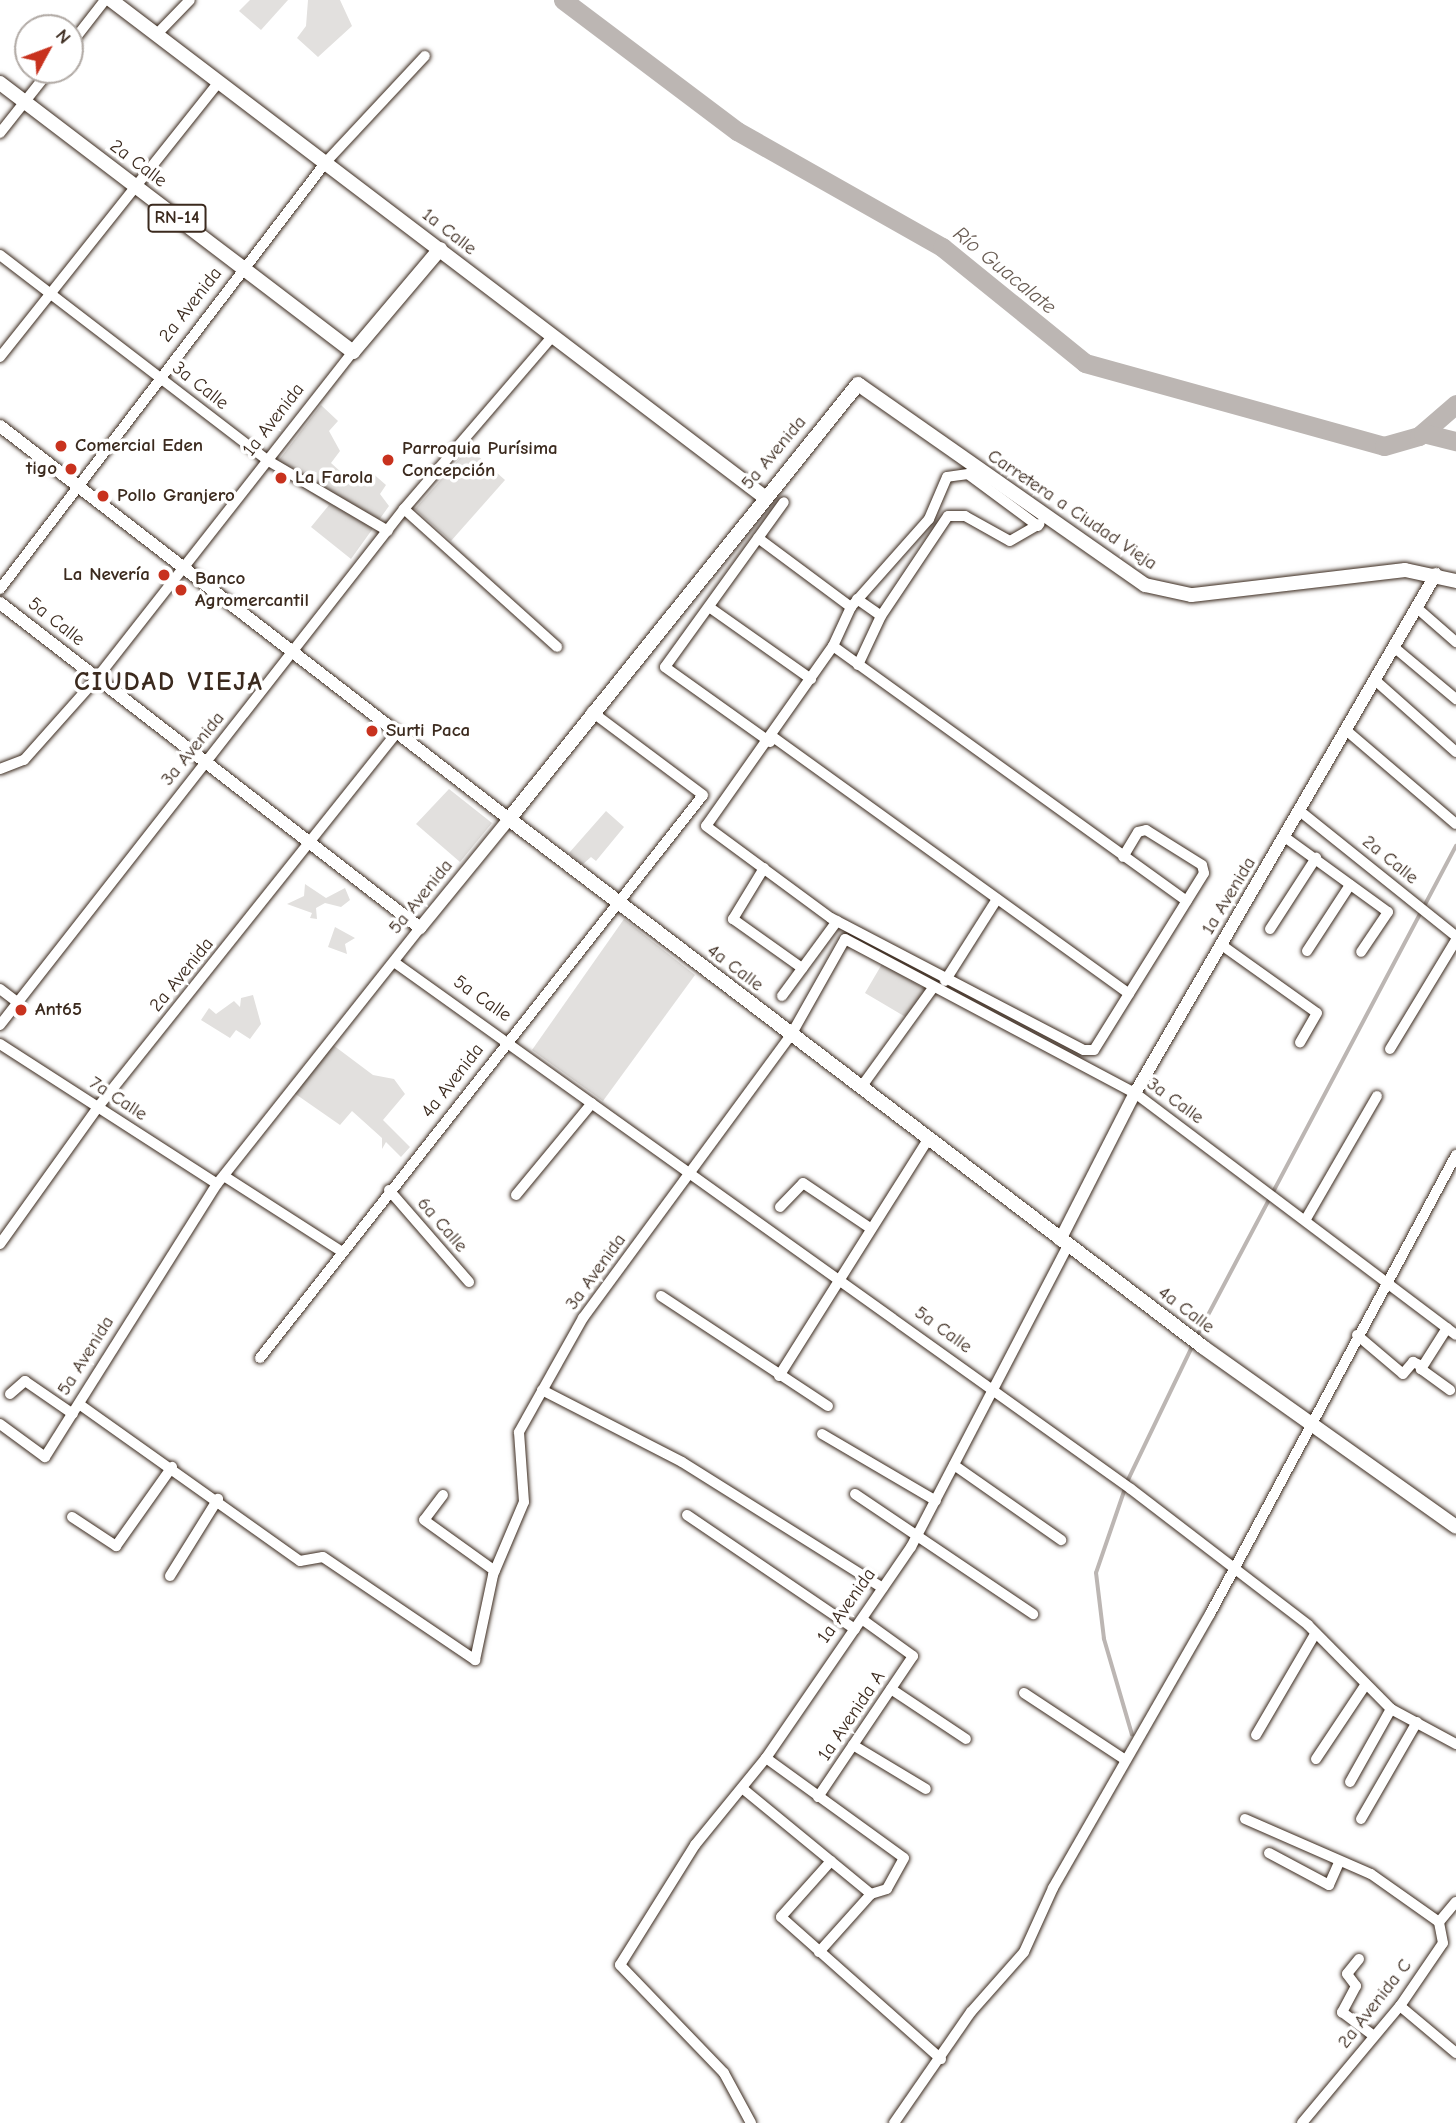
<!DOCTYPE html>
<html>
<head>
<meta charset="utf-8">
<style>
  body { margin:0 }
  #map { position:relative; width:1456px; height:2123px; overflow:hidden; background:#fff; font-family:"Comic Neue",sans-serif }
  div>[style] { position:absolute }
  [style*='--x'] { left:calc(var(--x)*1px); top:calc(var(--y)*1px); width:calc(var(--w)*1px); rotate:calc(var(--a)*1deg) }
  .green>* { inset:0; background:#e2e0de }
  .stream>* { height:3.5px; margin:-1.75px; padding:0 1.75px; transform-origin:1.75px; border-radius:1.75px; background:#bcb6b3 }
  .river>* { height:19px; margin:-9.5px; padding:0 9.5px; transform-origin:9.5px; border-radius:9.5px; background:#bcb6b3 }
  .roads { filter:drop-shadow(0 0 2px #3b2a1e) drop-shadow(0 0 2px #3b2a1e) }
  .minor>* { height:10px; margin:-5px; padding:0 5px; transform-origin:5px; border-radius:5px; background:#fff }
  .tertiary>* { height:12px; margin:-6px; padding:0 6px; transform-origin:6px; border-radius:6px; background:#fff }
  .secondary>* { height:14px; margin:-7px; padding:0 7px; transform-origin:7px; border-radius:7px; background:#fff }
  .primary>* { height:14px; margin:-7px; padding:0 7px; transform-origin:7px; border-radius:7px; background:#fff }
  .dots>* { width:19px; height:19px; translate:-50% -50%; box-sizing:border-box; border:4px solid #fff; border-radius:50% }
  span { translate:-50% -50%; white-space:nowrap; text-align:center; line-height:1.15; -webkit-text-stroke:7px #fff; paint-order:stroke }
  .shield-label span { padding:2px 5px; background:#fff; border:2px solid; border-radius:5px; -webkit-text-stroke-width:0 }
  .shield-label { font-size:18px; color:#3b2a1e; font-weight:700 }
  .street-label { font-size:19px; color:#3b2a1e }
  .poi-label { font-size:19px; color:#3b2a1e; font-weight:700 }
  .left { translate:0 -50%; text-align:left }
  .right { translate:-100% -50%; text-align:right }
  .water-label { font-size:21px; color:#685b52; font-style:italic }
  .district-label { font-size:26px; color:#3b2a1e; font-weight:700; letter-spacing:2px }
  .north { position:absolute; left:14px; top:14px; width:70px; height:70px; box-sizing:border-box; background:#fff; border:2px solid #b1aaa5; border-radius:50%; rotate:49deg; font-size:19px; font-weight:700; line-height:28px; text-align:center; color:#3b2a1e }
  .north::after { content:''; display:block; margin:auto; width:24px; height:32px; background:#c8321e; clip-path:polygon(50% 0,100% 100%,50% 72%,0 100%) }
</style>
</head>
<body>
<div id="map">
  <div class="green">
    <i style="clip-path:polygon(250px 0,288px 0,261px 30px,239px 11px)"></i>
    <i style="clip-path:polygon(308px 0,340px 0,352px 26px,318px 57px,297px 38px,306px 26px)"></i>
    <i style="clip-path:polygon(321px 405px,338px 421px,329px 431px,340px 451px,331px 463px,353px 483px,370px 471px,386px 485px,380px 494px,389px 506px,351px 559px,311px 527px,329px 505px,273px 468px)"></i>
    <i style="clip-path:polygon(469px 448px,505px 480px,451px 541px,415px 509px)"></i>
    <i style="clip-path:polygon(449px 789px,492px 823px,460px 862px,416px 824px)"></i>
    <i style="clip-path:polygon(606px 811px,624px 827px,596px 861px,591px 857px,582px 865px,569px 853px)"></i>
    <i style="clip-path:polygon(305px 884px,326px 898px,345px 888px,350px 900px,341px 907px,325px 903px,316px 908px,317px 919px,310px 918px,312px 913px,287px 904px,304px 896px)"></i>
    <i style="clip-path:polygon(624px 919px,695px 975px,603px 1101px,532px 1050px)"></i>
    <i style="clip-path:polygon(335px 927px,355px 938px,345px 944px,347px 954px,328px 947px)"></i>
    <i style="clip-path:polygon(882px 964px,927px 990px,909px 1019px,865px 993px)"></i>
    <i style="clip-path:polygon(253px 995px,261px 1024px,250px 1039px,236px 1030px,230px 1038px,201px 1020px,209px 1008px,216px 1014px,234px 1001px,240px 1007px,241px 998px)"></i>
    <i style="clip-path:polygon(333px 1045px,373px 1075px,394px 1079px,405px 1094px,383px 1120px,410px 1147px,401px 1157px,386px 1142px,382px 1149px,382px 1138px,352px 1111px,340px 1125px,294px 1093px)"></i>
  </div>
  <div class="stream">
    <i style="--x:1197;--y:1336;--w:554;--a:-62.14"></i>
    <i style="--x:1132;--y:1735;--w:100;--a:-106.3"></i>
    <i style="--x:1104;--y:1639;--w:66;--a:-96.9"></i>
    <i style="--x:1096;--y:1573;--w:98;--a:-71"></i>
    <i style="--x:1128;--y:1480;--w:152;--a:-64.3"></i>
  </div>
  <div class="river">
    <i style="--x:563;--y:0;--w:218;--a:37"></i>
    <i style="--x:737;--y:131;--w:236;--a:29.5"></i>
    <i style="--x:942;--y:247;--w:184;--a:39"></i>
    <i style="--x:1085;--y:363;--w:310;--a:15.5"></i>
    <i style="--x:1384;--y:446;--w:36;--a:-16"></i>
    <i style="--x:1419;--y:436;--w:49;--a:-40.9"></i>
    <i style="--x:1423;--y:433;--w:34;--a:14"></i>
  </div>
  <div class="roads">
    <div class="minor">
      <i style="--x:157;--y:34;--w:47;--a:-45.9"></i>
      <i style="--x:70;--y:45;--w:57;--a:-52.1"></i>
      <i style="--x:0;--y:133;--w:80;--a:-51.6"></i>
      <i style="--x:0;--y:255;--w:337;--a:37.5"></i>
      <i style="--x:267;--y:460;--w:140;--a:30.4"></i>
      <i style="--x:0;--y:357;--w:352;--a:-51.5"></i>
      <i style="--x:404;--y:509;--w:206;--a:42"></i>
      <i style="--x:1038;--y:526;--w:87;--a:-143.4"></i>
      <i style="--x:968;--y:474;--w:21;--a:172"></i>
      <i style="--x:947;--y:477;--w:46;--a:113.2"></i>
      <i style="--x:929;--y:519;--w:118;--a:131.6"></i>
      <i style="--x:851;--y:607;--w:43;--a:114.8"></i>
      <i style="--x:833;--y:646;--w:220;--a:125.2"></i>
      <i style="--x:706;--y:826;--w:155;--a:36.4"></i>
      <i style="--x:831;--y:918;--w:285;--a:27.6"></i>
      <i style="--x:1084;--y:1050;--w:10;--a:0"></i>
      <i style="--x:1094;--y:1050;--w:208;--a:-58.1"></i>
      <i style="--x:1204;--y:873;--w:8;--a:-104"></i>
      <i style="--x:1202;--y:865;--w:66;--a:-148"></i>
      <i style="--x:1146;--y:830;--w:8;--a:166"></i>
      <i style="--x:1138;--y:832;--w:29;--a:121"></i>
      <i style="--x:758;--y:538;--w:116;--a:36.6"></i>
      <i style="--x:0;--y:589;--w:537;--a:-52.64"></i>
      <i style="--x:326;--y:162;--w:145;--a:-47"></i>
      <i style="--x:857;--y:599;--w:29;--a:35"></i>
      <i style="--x:709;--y:607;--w:125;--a:35.2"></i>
      <i style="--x:1417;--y:608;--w:52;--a:41.1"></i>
      <i style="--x:833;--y:646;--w:436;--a:35.8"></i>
      <i style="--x:1395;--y:648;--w:80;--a:39.9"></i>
      <i style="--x:858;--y:665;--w:54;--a:-64.9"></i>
      <i style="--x:881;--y:616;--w:120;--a:-56.2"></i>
      <i style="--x:948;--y:516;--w:17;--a:0"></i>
      <i style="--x:965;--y:516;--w:51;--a:29.1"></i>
      <i style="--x:1010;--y:541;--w:34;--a:-30"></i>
      <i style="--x:1376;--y:681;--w:107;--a:41.6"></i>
      <i style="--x:1347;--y:731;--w:143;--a:40.5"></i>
      <i style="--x:773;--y:737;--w:439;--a:35.8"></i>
      <i style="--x:770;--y:742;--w:129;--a:-144.5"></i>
      <i style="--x:665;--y:667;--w:203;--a:-54.2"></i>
      <i style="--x:0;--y:769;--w:26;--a:-21"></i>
      <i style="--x:24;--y:760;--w:110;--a:-48.3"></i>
      <i style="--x:97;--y:678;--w:415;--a:-51.9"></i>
      <i style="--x:1301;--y:812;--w:198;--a:38.7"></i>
      <i style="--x:1286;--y:838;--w:126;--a:36"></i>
      <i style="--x:1388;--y:912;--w:48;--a:124"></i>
      <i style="--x:764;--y:868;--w:60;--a:121.3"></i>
      <i style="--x:733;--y:919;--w:85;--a:35.4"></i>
      <i style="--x:1270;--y:929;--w:85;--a:-57.1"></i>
      <i style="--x:1223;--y:946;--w:115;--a:35.5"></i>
      <i style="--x:1317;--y:1013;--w:34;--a:120"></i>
      <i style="--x:1307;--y:951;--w:79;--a:-56.9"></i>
      <i style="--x:394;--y:962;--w:906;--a:35.57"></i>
      <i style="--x:1131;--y:1489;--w:223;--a:37.5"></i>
      <i style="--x:1308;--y:1625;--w:118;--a:45.3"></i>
      <i style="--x:1391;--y:1709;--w:74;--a:28.3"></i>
      <i style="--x:945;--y:981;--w:97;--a:-57.6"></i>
      <i style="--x:0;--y:989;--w:21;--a:37"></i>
      <i style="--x:782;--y:996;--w:93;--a:-53.7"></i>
      <i style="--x:0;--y:1025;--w:655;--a:-51.94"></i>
      <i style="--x:404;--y:509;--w:227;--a:-49.3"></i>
      <i style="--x:0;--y:1044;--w:258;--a:32.8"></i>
      <i style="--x:1390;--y:1049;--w:127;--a:-58.8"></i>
      <i style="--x:862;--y:1086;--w:121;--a:-54.1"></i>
      <i style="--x:224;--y:1176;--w:139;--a:32.7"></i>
      <i style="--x:389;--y:1190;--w:122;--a:49"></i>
      <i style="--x:516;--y:1195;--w:119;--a:-50.4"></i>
      <i style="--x:780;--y:1207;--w:33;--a:-46"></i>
      <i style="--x:803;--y:1183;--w:81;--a:33.9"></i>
      <i style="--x:1306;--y:1219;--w:142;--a:-60"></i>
      <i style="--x:0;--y:1244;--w:168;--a:-54.4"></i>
      <i style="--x:98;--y:1107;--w:479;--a:-51.4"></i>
      <i style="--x:661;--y:1296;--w:200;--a:33.4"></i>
      <i style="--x:1447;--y:1328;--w:49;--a:122.4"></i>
      <i style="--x:1421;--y:1369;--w:36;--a:36"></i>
      <i style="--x:1357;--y:1335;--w:60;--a:40.3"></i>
      <i style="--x:1403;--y:1374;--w:16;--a:-50"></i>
      <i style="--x:1413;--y:1362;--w:10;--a:24"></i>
      <i style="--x:260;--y:1358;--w:716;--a:-51.8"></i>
      <i style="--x:703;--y:795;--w:139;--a:-143.2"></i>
      <i style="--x:779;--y:1376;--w:280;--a:-57.8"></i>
      <i style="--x:542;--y:1390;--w:157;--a:27.2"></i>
      <i style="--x:682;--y:1462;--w:237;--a:32.1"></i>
      <i style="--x:10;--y:1394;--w:20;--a:-41"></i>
      <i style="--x:25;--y:1381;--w:58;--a:34.5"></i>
      <i style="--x:79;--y:1404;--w:271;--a:35.4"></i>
      <i style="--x:300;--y:1561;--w:23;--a:-10"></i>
      <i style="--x:323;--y:1557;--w:184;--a:34.1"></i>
      <i style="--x:475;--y:1660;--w:87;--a:-78"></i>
      <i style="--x:493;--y:1575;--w:79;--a:-67"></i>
      <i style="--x:524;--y:1502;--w:70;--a:-94.1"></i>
      <i style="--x:519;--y:1432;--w:131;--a:-60.7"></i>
      <i style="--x:583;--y:1318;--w:351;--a:-53.7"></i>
      <i style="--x:791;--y:1035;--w:110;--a:-60.6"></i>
      <i style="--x:845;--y:939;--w:328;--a:28"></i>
      <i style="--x:1135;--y:1093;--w:402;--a:37"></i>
      <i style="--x:0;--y:1424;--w:56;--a:36.3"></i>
      <i style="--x:45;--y:1457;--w:323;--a:-57.8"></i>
      <i style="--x:217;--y:1184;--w:327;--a:-51.6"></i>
      <i style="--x:822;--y:1434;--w:132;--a:30.4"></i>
      <i style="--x:954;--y:1465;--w:131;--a:35"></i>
      <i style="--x:855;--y:1494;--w:215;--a:34"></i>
      <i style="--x:443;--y:1495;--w:31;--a:127"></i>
      <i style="--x:424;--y:1520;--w:87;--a:35.7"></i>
      <i style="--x:687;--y:1515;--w:203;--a:34.2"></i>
      <i style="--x:72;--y:1517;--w:53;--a:33.4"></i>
      <i style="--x:116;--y:1546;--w:97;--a:-54.7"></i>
      <i style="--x:170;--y:1576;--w:91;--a:-58.1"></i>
      <i style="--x:891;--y:1689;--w:90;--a:33.7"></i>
      <i style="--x:1024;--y:1693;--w:120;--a:33.4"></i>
      <i style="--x:1256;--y:1735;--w:117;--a:-59.7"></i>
      <i style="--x:853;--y:1745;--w:85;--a:31.1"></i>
      <i style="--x:766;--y:1758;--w:170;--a:35.9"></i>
      <i style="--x:904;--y:1858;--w:35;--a:119"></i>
      <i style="--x:887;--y:1889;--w:17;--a:163"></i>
      <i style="--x:871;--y:1894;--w:78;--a:131.9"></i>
      <i style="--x:1316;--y:1759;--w:90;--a:-56.3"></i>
      <i style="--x:1350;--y:1782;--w:84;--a:-60.7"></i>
      <i style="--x:742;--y:1788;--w:167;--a:39.4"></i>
      <i style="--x:818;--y:1797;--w:170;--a:-56"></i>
      <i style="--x:913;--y:1656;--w:62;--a:-144.2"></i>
      <i style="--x:1245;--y:1819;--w:137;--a:23.6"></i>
      <i style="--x:1371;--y:1874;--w:83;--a:35.2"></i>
      <i style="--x:1361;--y:1819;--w:112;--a:-60"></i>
      <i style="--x:1269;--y:1853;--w:68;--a:28.1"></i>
      <i style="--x:1329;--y:1885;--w:24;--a:-66"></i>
      <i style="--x:831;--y:1861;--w:75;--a:131.8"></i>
      <i style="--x:781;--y:1917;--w:214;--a:41.6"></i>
      <i style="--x:1359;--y:1959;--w:19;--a:129"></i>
      <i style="--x:1347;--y:1974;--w:15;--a:53"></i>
      <i style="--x:1356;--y:1986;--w:30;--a:118"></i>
      <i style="--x:1342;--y:2012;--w:40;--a:37"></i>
      <i style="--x:1400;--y:2006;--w:73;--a:40"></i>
      <i style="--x:751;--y:2123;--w:57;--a:-118.4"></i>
      <i style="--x:724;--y:2073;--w:150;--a:-133.9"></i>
      <i style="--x:620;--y:1965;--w:142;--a:-58"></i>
      <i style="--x:695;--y:1845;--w:112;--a:-50.8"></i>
      <i style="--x:766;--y:1758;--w:256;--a:-55.5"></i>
      <i style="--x:911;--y:1547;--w:339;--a:-62.5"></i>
      <i style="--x:894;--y:2123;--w:135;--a:-55.3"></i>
      <i style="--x:971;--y:2012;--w:80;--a:-48.5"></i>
      <i style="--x:1024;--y:1952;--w:70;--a:-65.6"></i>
      <i style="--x:1053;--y:1888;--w:316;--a:-60.2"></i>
      <i style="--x:1210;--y:1614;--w:521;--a:-61.81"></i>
      <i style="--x:1302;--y:2123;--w:153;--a:-50.1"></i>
      <i style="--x:1400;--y:2006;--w:76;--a:-55.7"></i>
      <i style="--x:1443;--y:1943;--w:21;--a:-101"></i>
      <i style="--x:1439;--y:1922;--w:26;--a:-50"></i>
    </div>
    <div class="tertiary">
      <i style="--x:0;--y:426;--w:643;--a:37.67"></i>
      <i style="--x:509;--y:819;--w:141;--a:129.2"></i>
      <i style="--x:420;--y:928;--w:531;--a:-142.27"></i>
      <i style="--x:1060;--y:1240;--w:165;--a:-63"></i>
      <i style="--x:1135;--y:1093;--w:600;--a:-59.89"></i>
    </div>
    <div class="secondary">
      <i style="--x:1456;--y:581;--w:52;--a:-167.8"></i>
      <i style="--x:1405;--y:570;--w:215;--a:173.3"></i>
      <i style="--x:1191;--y:595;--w:47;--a:-167.7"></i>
      <i style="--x:1145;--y:585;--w:350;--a:-145"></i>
      <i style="--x:858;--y:384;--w:558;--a:128.74"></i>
      <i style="--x:509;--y:819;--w:872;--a:37.26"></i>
      <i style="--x:1203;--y:1347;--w:310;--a:35.4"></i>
    </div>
    <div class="primary">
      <i style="--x:111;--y:0;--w:819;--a:37.26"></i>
      <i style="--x:0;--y:83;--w:444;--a:37.3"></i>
      <i style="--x:353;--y:352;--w:135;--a:-49.8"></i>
    </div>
  </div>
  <div class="dots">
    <i style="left:61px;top:446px;background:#c8321e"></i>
    <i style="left:388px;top:460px;background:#c8321e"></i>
    <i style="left:71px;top:469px;background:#c8321e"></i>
    <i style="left:281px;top:478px;background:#c8321e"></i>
    <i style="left:103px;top:496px;background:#c8321e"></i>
    <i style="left:164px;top:575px;background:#c8321e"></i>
    <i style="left:181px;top:590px;background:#c8321e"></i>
    <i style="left:372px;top:731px;background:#c8321e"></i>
    <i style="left:21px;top:1010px;background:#c8321e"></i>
  </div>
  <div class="shield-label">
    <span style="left:177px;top:218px">RN-14</span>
  </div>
  <div class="street-label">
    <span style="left:138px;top:164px;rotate:37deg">2a Calle</span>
    <span style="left:449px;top:232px;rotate:38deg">1a Calle</span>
    <span style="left:191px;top:305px;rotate:-52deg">2a Avenida</span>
    <span style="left:200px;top:386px;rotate:38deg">3a Calle</span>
    <span style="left:274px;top:420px;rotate:-52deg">1a Avenida</span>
    <span style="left:774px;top:453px;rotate:-50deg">5a Avenida</span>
    <span style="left:1072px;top:510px;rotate:34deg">Carretera a Ciudad Vieja</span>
    <span style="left:56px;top:622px;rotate:38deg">5a Calle</span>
    <span style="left:193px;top:749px;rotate:-51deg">3a Avenida</span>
    <span style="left:1390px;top:860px;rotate:39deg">2a Calle</span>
    <span style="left:1229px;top:896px;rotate:-59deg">1a Avenida</span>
    <span style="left:421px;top:897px;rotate:-51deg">5a Avenida</span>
    <span style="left:735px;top:968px;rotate:37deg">4a Calle</span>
    <span style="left:182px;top:975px;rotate:-51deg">2a Avenida</span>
    <span style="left:482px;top:999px;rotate:35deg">5a Calle</span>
    <span style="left:453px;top:1081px;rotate:-52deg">4a Avenida</span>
    <span style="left:118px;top:1099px;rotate:33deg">7a Calle</span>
    <span style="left:1175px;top:1101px;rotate:36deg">3a Calle</span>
    <span style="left:442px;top:1225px;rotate:49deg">6a Calle</span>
    <span style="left:596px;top:1272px;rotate:-54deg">3a Avenida</span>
    <span style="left:1186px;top:1310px;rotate:37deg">4a Calle</span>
    <span style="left:943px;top:1330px;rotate:36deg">5a Calle</span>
    <span style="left:86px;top:1356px;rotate:-58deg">5a Avenida</span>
    <span style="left:847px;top:1606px;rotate:-55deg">1a Avenida</span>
    <span style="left:852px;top:1716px;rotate:-56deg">1a Avenida A</span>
    <span style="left:1375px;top:2004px;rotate:-52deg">2a Avenida C</span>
  </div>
  <div class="poi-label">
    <span class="left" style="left:75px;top:446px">Comercial Eden</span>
    <span class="left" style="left:402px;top:460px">Parroquia Purísima<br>Concepción</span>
    <span class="right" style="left:57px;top:469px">tigo</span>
    <span class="left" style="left:295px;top:478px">La Farola</span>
    <span class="left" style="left:117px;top:496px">Pollo Granjero</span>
    <span class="right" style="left:150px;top:575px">La Nevería</span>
    <span class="left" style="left:195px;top:590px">Banco<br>Agromercantil</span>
    <span class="left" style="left:386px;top:731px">Surti Paca</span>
    <span class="left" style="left:35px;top:1010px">Ant65</span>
  </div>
  <div class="water-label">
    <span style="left:1005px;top:270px;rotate:39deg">Río Guacalate</span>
  </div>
  <div class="district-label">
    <span style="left:169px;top:683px">CIUDAD VIEJA</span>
  </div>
  <div class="north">N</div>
</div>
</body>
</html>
